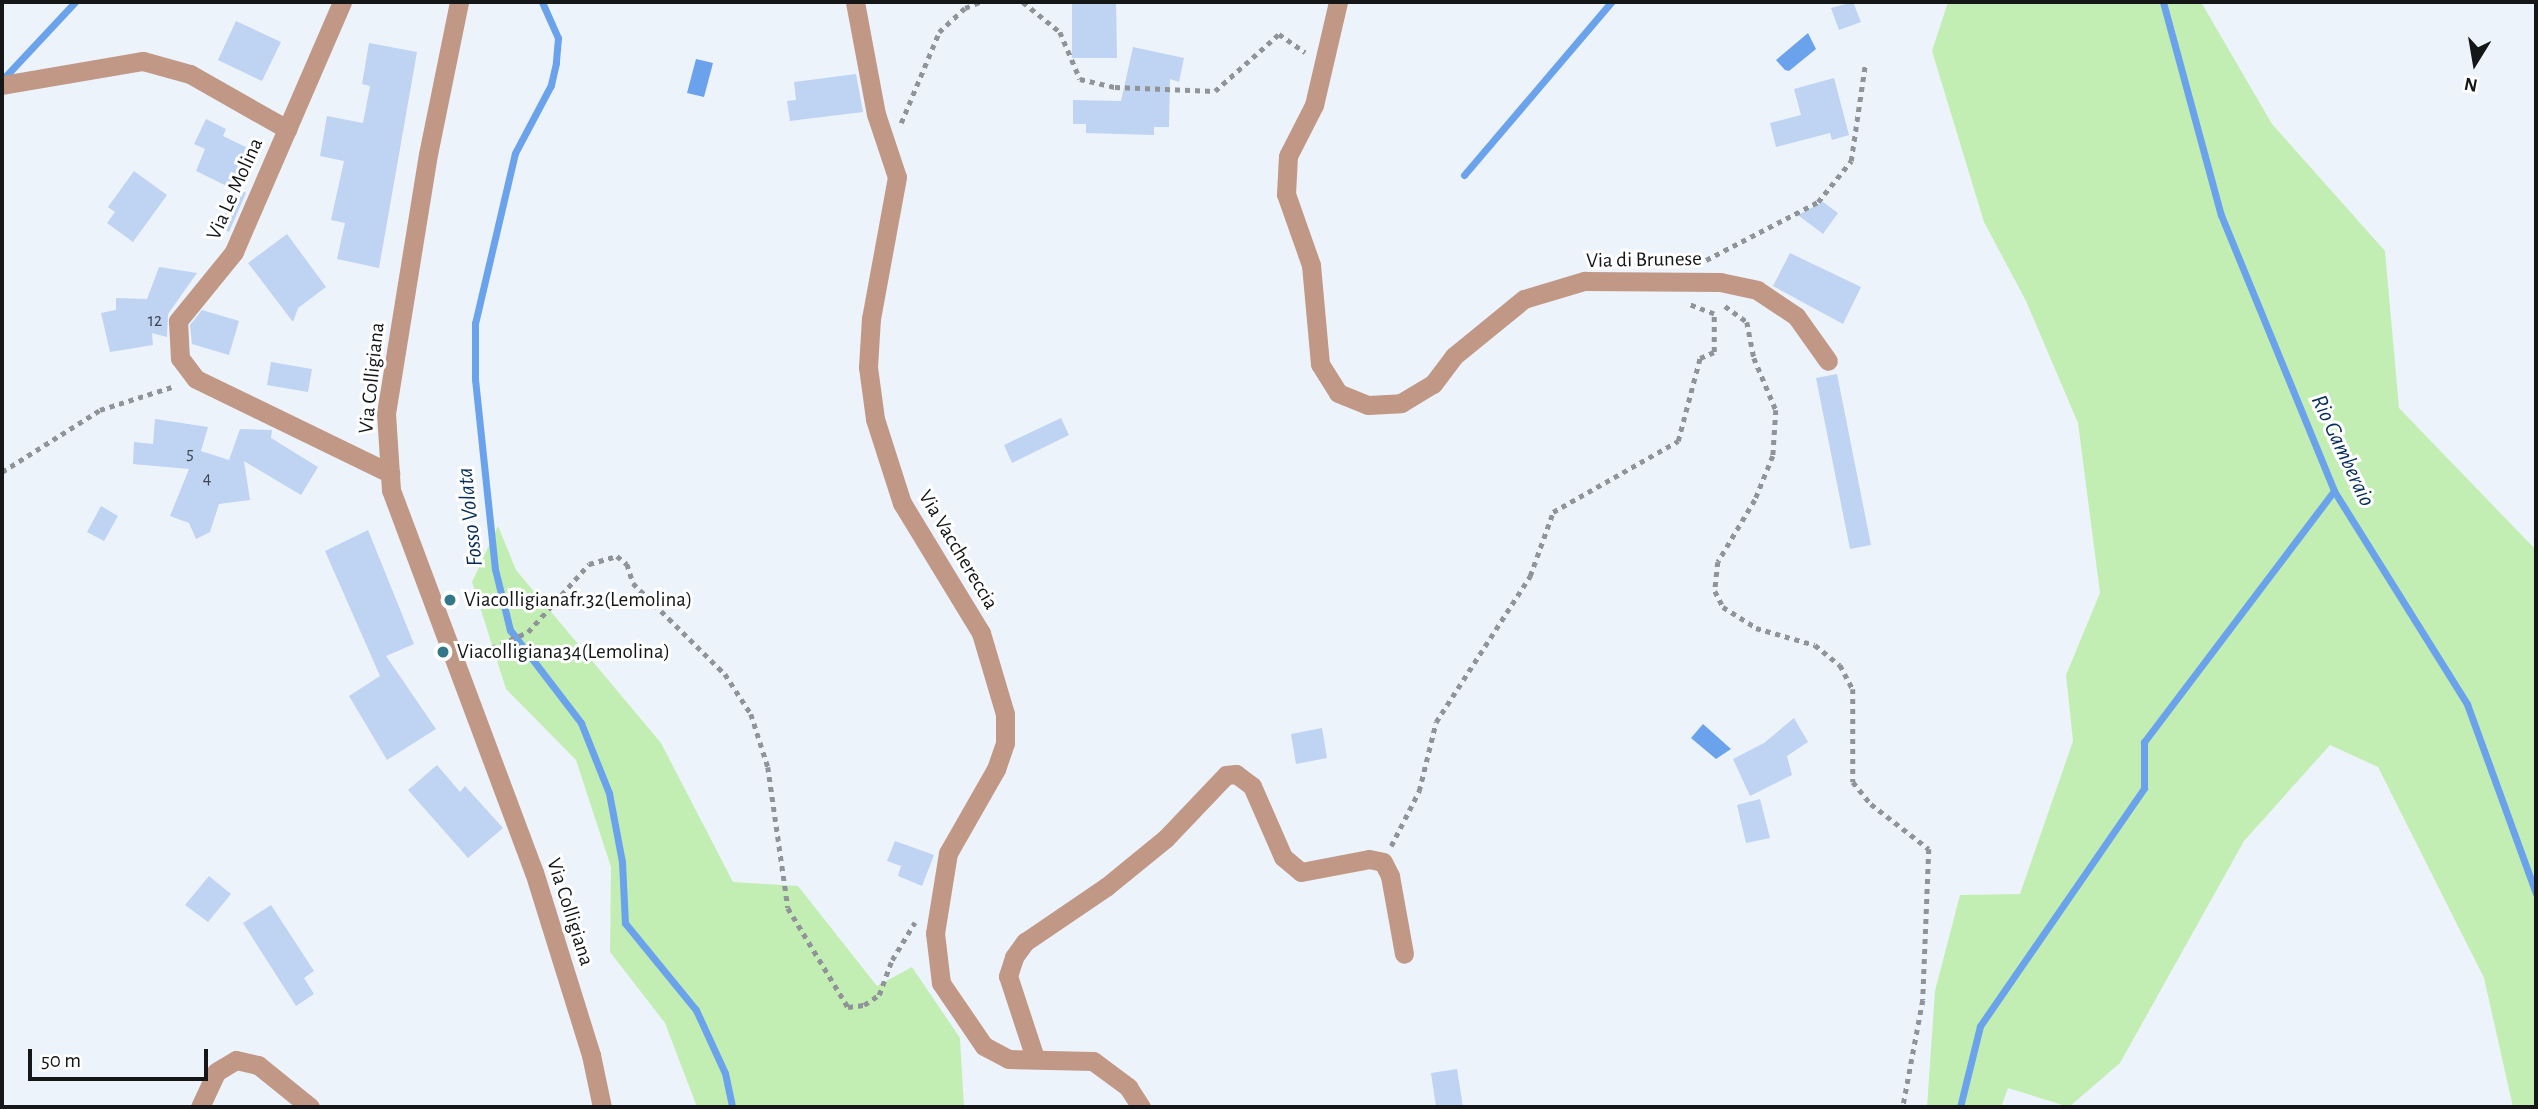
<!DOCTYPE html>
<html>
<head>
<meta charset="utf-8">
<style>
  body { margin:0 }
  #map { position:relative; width:2538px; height:1109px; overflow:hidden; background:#edf3fb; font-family:"Alegreya Sans",sans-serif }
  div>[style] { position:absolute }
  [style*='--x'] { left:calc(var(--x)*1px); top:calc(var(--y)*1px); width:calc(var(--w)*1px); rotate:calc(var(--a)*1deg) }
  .green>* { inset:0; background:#c3eeb3 }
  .water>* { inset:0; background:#6ba2ec }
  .stream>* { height:7px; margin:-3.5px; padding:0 3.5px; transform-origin:3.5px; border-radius:3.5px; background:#6ba2ec }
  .building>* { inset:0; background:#bfd3f3 }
  .path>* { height:4.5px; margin-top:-2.25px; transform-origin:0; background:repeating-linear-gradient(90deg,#909499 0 5px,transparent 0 10px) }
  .minor>* { height:19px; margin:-9.5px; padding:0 9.5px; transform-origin:9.5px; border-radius:9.5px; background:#c19786 }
  .tertiary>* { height:19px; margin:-9.5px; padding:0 9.5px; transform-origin:9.5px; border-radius:9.5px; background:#c19786 }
  .dots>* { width:19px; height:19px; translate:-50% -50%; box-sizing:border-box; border:4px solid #fff; border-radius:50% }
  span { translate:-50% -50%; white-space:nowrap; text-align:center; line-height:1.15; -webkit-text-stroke:6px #fff; paint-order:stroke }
  .number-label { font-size:18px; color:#3f454f }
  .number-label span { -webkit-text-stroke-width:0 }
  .street-label { font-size:21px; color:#141618 }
  .poi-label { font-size:21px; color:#141618 }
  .left { translate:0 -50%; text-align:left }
  .water-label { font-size:23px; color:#072d5b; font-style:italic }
  .frame { position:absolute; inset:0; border:4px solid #141618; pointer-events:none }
  .north { position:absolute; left:2440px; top:28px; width:70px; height:70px; -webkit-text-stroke:5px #fff; paint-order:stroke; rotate:191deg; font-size:19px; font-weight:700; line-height:28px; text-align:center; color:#141618 }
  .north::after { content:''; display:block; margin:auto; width:24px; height:32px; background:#141618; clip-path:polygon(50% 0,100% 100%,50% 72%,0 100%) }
  .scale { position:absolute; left:28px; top:1049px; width:180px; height:32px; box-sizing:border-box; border:4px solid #141618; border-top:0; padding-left:9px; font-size:21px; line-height:24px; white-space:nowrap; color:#141618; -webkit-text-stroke:5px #fff; paint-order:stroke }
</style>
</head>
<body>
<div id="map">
  <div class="green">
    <i style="clip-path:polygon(1948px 2px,2201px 2px,2272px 124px,2385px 251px,2399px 408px,2536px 550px,2536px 1107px,2513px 1107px,2484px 978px,2378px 767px,2330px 745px,2244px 841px,2120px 1063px,2069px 1107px,2008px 1088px,2001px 1107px,1927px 1107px,1935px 991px,1960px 895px,2020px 894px,2073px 741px,2066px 675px,2100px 593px,2078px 423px,2026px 301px,1984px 222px,1932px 51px)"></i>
    <i style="clip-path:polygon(498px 526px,516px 570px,661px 743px,733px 882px,798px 886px,877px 986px,912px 967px,960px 1038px,964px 1107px,697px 1107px,665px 1023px,610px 952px,611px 867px,576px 760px,506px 689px,472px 582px)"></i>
  </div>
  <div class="water">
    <i style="clip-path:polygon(1808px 33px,1816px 49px,1789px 71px,1785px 70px,1776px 60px)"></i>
    <i style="clip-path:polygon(696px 59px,713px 63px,704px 97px,687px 93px)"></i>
    <i style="clip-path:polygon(1703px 724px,1731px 749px,1716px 759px,1691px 738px)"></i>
  </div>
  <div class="stream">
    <i style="--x:542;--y:2;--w:39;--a:66"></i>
    <i style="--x:558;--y:38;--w:25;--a:95"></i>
    <i style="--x:556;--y:63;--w:23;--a:103"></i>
    <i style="--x:551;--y:85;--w:77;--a:117.9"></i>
    <i style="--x:515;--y:153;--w:175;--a:103.2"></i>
    <i style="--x:475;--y:323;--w:56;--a:90"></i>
    <i style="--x:475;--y:379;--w:191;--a:84"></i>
    <i style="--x:495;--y:569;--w:63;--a:76.2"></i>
    <i style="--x:510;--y:630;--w:117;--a:52.6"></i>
    <i style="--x:581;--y:723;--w:75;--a:68.2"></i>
    <i style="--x:609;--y:793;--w:70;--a:79.3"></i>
    <i style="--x:622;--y:862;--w:61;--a:87.2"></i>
    <i style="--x:625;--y:923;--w:112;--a:50.8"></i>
    <i style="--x:696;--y:1010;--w:69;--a:65.3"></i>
    <i style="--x:725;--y:1073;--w:35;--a:78"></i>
    <i style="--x:2163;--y:2;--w:221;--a:74.8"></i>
    <i style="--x:2221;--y:215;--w:298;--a:67.7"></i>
    <i style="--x:2334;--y:491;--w:251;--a:58"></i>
    <i style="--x:2467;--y:704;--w:202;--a:70"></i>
    <i style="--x:2;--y:80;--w:107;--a:-46.9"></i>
    <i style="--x:1464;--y:175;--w:227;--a:-49.6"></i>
    <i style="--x:1960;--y:1107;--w:83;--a:-76.1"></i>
    <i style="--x:1980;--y:1026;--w:289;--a:-55.4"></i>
    <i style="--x:2144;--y:788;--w:46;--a:-90"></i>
    <i style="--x:2144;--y:742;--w:315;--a:-52.9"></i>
  </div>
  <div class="building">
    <i style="clip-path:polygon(1072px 2px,1116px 2px,1117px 58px,1072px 58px)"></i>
    <i style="clip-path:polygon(1853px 2px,1861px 22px,1839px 30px,1831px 8px)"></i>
    <i style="clip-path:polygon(236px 21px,281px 42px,262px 81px,218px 60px)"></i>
    <i style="clip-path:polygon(369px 43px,417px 52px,379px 268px,337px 259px,345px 223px,331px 220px,344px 161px,320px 156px,327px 116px,363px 123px,370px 86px,362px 84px)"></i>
    <i style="clip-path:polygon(1133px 47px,1184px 58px,1179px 82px,1170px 79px,1169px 127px,1154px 127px,1154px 135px,1086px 133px,1086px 124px,1073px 124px,1073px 100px,1121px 101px)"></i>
    <i style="clip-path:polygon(856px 74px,863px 112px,790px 121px,787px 101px,796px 100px,794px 82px)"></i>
    <i style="clip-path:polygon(1834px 78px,1849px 135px,1832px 140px,1830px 133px,1776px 147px,1770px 123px,1801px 115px,1794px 89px)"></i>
    <i style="clip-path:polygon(206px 119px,226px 129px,223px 136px,260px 154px,242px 190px,246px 193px,229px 232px,218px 226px,237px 191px,196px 171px,205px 149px,194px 144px)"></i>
    <i style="clip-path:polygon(134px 171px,167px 195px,133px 242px,107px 223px,115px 212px,108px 207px)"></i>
    <i style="clip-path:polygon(1823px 202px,1838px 213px,1823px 234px,1798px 215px)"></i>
    <i style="clip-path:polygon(287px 234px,326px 287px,298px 308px,293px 322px,248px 263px)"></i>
    <i style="clip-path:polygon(1790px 253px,1861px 287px,1843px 324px,1773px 286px)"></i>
    <i style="clip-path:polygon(159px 267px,197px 273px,168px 314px,167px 337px,152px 333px,153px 345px,110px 352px,101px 313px,116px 310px,116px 298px,147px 299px)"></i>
    <i style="clip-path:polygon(202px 310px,239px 321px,229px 355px,192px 344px,190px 325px)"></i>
    <i style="clip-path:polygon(271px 362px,312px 369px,308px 392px,267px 385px)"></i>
    <i style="clip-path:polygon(1837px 374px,1871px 545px,1850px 549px,1816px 378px)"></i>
    <i style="clip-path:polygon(1061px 418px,1069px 435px,1012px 463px,1004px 445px)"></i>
    <i style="clip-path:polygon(155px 419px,208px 427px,201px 451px,229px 460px,240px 429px,272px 430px,271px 438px,318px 467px,301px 495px,244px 461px,250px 500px,219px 504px,210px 532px,196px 539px,189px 523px,170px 516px,189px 469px,133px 464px,134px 442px,153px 444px)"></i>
    <i style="clip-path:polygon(101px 506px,118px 516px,104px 541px,87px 532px)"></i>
    <i style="clip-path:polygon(368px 530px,414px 644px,386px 656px,436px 729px,387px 760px,349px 696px,380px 676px,325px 551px)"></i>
    <i style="clip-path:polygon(1794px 718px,1808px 742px,1787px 756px,1792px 775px,1750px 796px,1733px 759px,1764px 743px)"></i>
    <i style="clip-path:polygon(1322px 728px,1327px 758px,1296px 764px,1291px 734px)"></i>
    <i style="clip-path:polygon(437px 765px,460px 792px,465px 786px,503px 828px,468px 858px,408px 790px)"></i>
    <i style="clip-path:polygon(1760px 799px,1770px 838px,1746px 843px,1737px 805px)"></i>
    <i style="clip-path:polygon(895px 841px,934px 855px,922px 886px,898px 876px,901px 866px,887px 861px)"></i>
    <i style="clip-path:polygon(209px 876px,231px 894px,208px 922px,185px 905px)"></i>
    <i style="clip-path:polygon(271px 905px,314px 971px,304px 978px,314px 994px,296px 1006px,243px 923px)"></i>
    <i style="clip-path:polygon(1457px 1069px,1463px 1107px,1436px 1107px,1431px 1073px)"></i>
  </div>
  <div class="path">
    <i style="--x:1023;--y:2;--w:48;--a:39"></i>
    <i style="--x:1060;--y:32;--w:51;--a:66.9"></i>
    <i style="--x:1080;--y:79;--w:36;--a:13"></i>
    <i style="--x:1115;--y:87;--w:100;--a:2.3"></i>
    <i style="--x:1215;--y:91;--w:86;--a:-41.7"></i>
    <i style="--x:1279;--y:34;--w:32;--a:35"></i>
    <i style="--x:901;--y:123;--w:99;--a:-67.3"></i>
    <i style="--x:939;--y:32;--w:35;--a:-43"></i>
    <i style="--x:965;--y:8;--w:16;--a:-22"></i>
    <i style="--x:1706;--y:260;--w:126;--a:-27.4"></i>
    <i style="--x:1818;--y:202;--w:53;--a:-51.2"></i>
    <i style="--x:1851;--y:161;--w:97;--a:-81.7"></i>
    <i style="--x:1725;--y:306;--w:27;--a:36"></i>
    <i style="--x:1747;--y:322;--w:37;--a:79"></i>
    <i style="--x:1754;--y:358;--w:56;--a:67.1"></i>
    <i style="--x:1776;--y:410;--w:46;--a:93.7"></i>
    <i style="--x:1773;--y:456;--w:48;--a:112.2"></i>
    <i style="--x:1755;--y:500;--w:72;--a:120.8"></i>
    <i style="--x:1718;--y:562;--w:29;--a:96"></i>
    <i style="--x:1715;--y:591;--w:18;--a:63"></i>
    <i style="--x:1723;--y:607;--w:39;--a:32"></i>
    <i style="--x:1756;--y:628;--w:61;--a:16.1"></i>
    <i style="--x:1815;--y:645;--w:32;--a:39"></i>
    <i style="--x:1840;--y:665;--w:27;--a:62"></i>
    <i style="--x:1853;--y:689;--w:93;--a:90"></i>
    <i style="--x:1853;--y:782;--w:28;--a:51"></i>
    <i style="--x:1871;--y:804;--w:73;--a:37.8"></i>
    <i style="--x:1929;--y:849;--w:151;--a:92.3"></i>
    <i style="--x:1923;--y:1000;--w:109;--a:100.6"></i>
    <i style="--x:2;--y:472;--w:116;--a:-32.3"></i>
    <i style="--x:100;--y:410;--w:79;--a:-17.7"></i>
    <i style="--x:473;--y:656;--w:60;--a:-23.6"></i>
    <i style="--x:528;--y:632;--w:91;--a:-48.1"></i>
    <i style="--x:589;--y:564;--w:29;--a:-16"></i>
    <i style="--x:617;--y:556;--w:13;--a:39"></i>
    <i style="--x:627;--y:564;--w:20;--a:72"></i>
    <i style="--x:633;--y:583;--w:129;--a:44.7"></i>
    <i style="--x:725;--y:674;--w:48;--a:57"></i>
    <i style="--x:751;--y:714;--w:56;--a:72.2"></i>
    <i style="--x:768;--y:767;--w:142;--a:81.9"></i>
    <i style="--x:788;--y:908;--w:116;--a:58.8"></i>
    <i style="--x:848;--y:1007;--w:16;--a:-7"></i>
    <i style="--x:864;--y:1005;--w:18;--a:-34"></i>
    <i style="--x:879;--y:995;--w:37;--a:-70"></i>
    <i style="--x:892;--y:960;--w:44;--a:-58.8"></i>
    <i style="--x:1391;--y:846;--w:62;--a:-63"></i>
    <i style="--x:1419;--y:791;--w:71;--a:-76.2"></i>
    <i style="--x:1436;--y:722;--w:174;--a:-57.2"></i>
    <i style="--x:1530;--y:576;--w:68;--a:-70.2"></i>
    <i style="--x:1553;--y:512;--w:144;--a:-29.6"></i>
    <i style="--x:1678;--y:441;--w:86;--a:-75.2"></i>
    <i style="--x:1700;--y:358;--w:15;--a:-23"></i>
    <i style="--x:1714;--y:352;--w:38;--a:-90"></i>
    <i style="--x:1714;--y:314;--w:28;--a:-159"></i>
  </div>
  <div class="minor">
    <i style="--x:342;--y:2;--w:272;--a:113.4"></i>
    <i style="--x:234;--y:252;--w:89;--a:129.1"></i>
    <i style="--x:178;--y:321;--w:37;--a:87"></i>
    <i style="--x:180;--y:358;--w:26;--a:53"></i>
    <i style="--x:196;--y:379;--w:216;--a:25.9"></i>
    <i style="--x:855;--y:2;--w:114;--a:79.4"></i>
    <i style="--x:876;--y:114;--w:66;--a:71.6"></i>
    <i style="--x:897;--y:177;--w:143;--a:100.4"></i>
    <i style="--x:871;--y:318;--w:49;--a:93.5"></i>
    <i style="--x:868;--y:367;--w:52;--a:82.3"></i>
    <i style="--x:875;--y:419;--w:88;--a:72.2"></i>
    <i style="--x:902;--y:503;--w:152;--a:58.7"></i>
    <i style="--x:981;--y:633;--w:84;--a:73.5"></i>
    <i style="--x:1005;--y:714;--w:29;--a:90"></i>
    <i style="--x:1005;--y:743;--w:28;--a:109"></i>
    <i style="--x:996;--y:769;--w:97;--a:119.7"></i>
    <i style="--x:948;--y:853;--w:81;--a:99.2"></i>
    <i style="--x:935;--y:933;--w:50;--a:83.2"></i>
    <i style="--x:941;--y:983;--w:76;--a:55.7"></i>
    <i style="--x:984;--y:1046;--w:27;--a:28"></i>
    <i style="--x:1008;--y:1059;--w:85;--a:1.3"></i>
    <i style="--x:1093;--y:1061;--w:44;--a:36.6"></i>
    <i style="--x:1128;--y:1087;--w:24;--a:57"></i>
    <i style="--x:1338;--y:2;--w:106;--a:103.1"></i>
    <i style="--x:1314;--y:105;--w:57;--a:117"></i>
    <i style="--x:1288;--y:156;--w:38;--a:93"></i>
    <i style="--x:1286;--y:194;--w:75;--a:70.6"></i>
    <i style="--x:1311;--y:265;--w:99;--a:84.8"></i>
    <i style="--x:1320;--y:364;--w:34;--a:58"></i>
    <i style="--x:1338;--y:393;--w:32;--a:22"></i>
    <i style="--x:1368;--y:405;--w:33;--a:-3"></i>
    <i style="--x:1401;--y:403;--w:37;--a:-31"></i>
    <i style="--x:1433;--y:384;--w:35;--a:-53"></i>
    <i style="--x:1454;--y:356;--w:90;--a:-39.2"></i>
    <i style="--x:1524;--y:299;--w:63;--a:-16.7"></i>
    <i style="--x:1584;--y:281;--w:136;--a:0.4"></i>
    <i style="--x:1720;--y:282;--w:38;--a:12"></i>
    <i style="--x:1757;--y:290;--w:47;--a:33.7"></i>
    <i style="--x:1796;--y:316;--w:55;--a:54.6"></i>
    <i style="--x:2;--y:85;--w:143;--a:-9.7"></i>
    <i style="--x:143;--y:61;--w:49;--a:15.5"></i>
    <i style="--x:190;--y:74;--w:112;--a:29.6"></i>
    <i style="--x:1035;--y:1058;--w:86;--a:-108.2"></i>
    <i style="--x:1008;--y:976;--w:20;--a:-72"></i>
    <i style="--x:1014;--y:957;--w:19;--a:-54"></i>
    <i style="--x:1025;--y:942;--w:98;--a:-34.2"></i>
    <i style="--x:1106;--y:887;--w:77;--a:-39.2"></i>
    <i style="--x:1166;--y:838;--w:87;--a:-46.4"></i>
    <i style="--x:1226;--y:775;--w:10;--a:-6"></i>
    <i style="--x:1236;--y:774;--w:20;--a:37"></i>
    <i style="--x:1252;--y:786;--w:77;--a:66.4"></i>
    <i style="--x:1283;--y:857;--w:23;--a:40"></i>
    <i style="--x:1301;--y:872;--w:69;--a:-10.8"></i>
    <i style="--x:1369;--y:859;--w:14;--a:12"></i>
    <i style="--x:1383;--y:862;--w:16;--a:63"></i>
    <i style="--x:1390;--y:876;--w:79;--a:79.8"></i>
    <i style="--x:200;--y:1107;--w:38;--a:-65"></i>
    <i style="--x:216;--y:1072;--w:23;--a:-31"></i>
    <i style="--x:236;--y:1060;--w:23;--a:13"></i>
    <i style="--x:258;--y:1065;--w:67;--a:38.9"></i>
  </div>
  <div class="tertiary">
    <i style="--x:459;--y:2;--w:155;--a:101.5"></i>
    <i style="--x:428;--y:154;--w:262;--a:99.2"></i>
    <i style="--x:386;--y:413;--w:77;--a:86.3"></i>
    <i style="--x:391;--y:490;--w:408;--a:69.5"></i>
    <i style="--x:534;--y:872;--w:192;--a:72.7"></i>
    <i style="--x:591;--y:1055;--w:53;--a:78.1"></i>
  </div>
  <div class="dots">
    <i style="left:450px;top:600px;background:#347788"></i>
    <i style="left:443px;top:652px;background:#347788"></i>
  </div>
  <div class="number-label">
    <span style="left:155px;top:321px">12</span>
    <span style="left:190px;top:454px">5</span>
    <span style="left:207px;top:479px">4</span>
  </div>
  <div class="street-label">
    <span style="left:235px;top:189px;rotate:-66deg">Via Le Molina</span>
    <span style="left:1644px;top:260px;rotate:-1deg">Via di Brunese</span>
    <span style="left:372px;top:378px;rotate:-84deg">Via Colligiana</span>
    <span style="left:958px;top:550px;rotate:59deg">Via Vacchereccia</span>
    <span style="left:570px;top:912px;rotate:72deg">Via Colligiana</span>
  </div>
  <div class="poi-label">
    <span class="left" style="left:464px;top:600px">Viacolligianafr.32(Lemolina)</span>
    <span class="left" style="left:457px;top:652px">Viacolligiana34(Lemolina)</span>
  </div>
  <div class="water-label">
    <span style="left:2342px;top:451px;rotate:65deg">Rio Gamberaio</span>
    <span style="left:471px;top:517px;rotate:-96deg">Fosso Volata</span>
  </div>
  <div class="frame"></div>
  <div class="north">N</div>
  <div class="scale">50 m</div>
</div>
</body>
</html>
